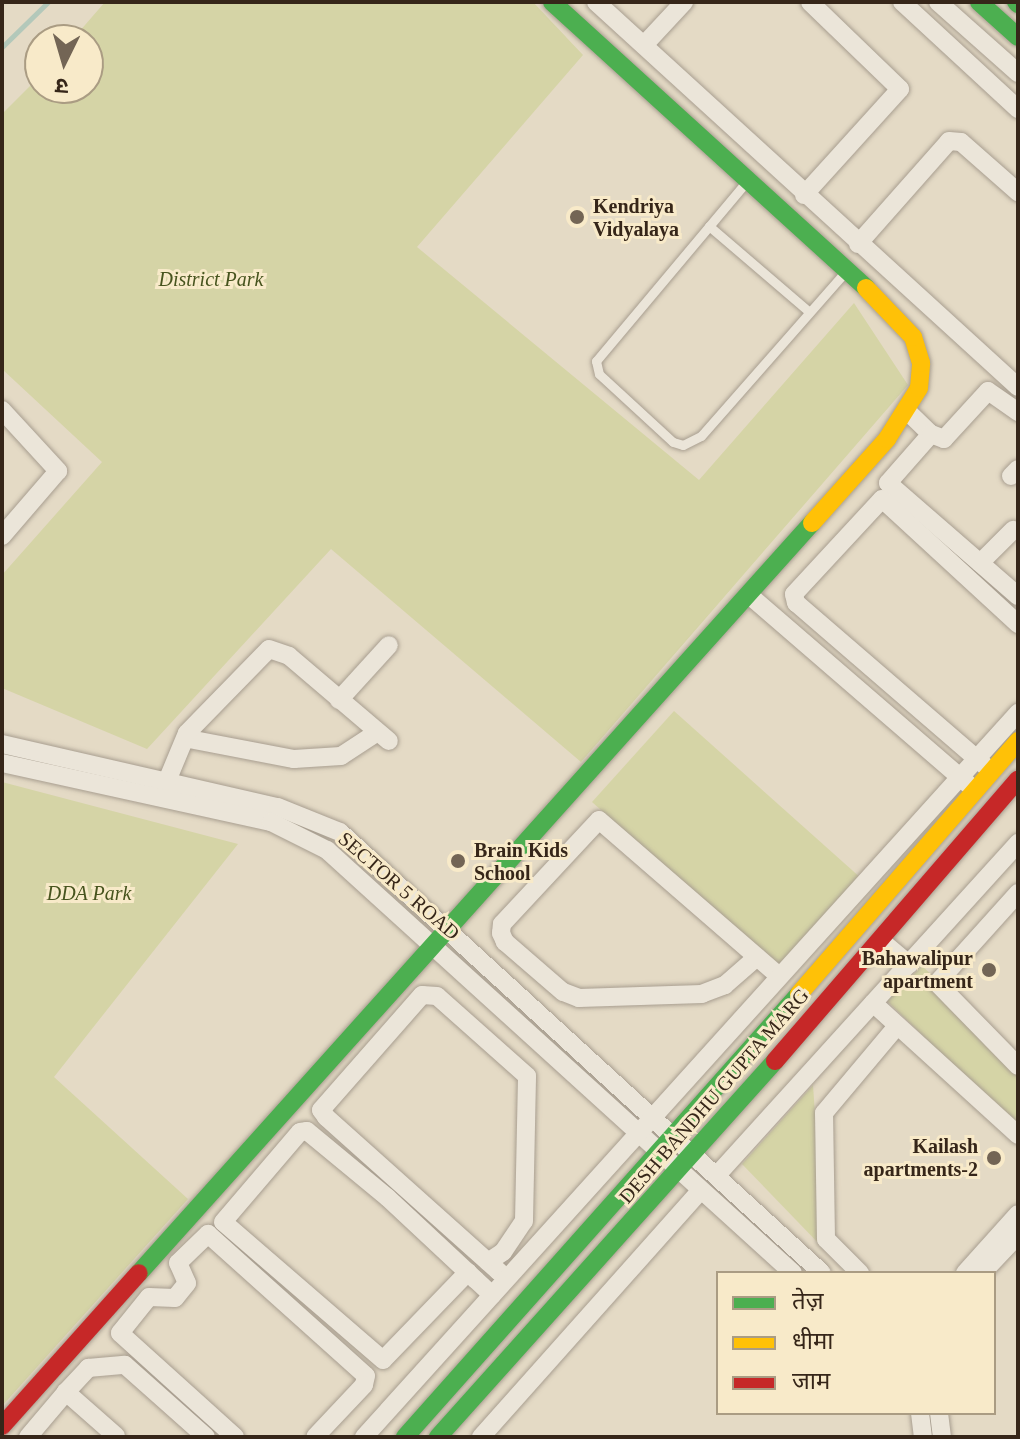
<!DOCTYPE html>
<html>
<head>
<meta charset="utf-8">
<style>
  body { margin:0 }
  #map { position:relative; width:1020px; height:1439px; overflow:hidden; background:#e4dac5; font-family:"Times New Roman","Noto Sans Devanagari",serif }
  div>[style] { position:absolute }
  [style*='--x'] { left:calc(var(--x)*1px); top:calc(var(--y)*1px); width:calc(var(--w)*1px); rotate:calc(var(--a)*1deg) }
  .green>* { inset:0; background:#d5d4a6 }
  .stream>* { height:5px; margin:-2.5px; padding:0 2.5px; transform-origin:2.5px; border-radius:2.5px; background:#b3c8ba }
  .roads { filter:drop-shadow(0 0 2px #a89e90) drop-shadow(0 0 2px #a89e90) }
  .lane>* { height:9px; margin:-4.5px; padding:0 4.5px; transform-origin:4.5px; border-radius:4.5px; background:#ebe5d9 }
  .street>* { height:18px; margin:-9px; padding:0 9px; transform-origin:9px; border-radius:9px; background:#ebe5d9 }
  .fast>* { height:18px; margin:-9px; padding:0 9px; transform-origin:9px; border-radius:9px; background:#4caf50 }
  .slow>* { height:18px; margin:-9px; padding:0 9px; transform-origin:9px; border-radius:9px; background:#ffc107 }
  .jam>* { height:18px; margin:-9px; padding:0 9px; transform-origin:9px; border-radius:9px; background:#c62828 }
  .dots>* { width:22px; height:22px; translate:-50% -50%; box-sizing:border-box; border:4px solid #f8eac9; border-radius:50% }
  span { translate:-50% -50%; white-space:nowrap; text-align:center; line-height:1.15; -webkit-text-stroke:6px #f8eac9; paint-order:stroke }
  .poi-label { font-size:20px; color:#362619; font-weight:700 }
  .left { translate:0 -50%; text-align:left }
  .right { translate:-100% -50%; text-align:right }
  .park-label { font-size:20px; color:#47541e; font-style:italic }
  .street-label { font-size:20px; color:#362619 }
  .frame { position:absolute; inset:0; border:4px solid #362619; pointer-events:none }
  .legend { position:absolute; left:716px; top:1271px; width:280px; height:144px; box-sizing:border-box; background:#f8eac9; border:2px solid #aa9c83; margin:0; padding:10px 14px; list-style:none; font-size:24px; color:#362619 }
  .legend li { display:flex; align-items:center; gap:16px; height:40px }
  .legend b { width:40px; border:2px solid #aa9c83 }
  .north { position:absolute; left:24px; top:24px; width:80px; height:80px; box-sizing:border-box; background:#f8eac9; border:2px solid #aa9c83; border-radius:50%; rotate:185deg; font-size:22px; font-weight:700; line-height:32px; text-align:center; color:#362619 }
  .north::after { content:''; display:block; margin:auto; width:28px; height:36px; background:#736555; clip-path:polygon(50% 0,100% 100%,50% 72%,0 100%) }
</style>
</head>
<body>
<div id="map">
  <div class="green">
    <i style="clip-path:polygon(105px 2px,533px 2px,583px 55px,417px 247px,699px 480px,854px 303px,908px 385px,581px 762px,331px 549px,147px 749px,2px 688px,2px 575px,102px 462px,2px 369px,2px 114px,40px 76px,40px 88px,88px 88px,88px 40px,72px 40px)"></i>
    <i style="clip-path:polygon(674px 711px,862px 879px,781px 970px,592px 802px)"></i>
    <i style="clip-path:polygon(2px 782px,238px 844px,54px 1077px,188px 1199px,2px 1406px)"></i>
    <i style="clip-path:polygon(922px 966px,1018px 1052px,1018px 1127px,887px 1001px)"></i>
    <i style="clip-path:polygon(813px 1085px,824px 1249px,742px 1164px)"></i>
  </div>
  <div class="stream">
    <i style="--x:2;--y:47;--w:64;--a:-44.4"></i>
  </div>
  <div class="roads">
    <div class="lane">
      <i style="--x:747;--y:181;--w:235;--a:130"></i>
      <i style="--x:596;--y:361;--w:13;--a:77"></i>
      <i style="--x:599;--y:374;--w:100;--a:42.6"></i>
      <i style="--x:673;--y:442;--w:10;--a:17"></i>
      <i style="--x:683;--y:445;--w:20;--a:-27"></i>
      <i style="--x:701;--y:436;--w:220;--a:-48.7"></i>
      <i style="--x:709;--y:226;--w:129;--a:40.6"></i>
    </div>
    <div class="street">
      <i style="--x:596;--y:2;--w:571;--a:42.37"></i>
      <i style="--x:902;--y:2;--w:158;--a:42.7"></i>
      <i style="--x:938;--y:2;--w:107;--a:41.6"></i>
      <i style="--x:644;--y:45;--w:59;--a:-47.1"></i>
      <i style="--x:804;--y:195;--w:143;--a:-47.8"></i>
      <i style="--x:900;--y:89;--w:125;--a:-136"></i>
      <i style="--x:858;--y:244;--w:137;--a:-48.5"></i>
      <i style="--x:949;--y:141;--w:12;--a:5"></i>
      <i style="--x:961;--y:142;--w:76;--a:41.3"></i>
      <i style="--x:2;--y:410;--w:83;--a:47.4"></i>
      <i style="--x:58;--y:471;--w:86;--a:130.7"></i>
      <i style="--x:908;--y:412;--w:32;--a:44"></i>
      <i style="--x:931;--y:434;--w:65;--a:131.3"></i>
      <i style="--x:888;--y:483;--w:172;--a:41"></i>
      <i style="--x:931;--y:434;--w:14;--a:21"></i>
      <i style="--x:944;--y:439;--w:65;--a:-47.5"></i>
      <i style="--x:988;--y:391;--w:37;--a:35"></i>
      <i style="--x:1011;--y:476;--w:10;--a:-45"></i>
      <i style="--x:980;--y:563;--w:47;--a:-45"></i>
      <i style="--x:749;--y:595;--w:289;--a:40.8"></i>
      <i style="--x:339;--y:700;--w:74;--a:-47.7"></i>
      <i style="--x:189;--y:739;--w:107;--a:10.8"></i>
      <i style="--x:294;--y:759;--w:47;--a:-3.7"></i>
      <i style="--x:341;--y:756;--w:42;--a:-33.3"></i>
      <i style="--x:2;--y:744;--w:283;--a:12.9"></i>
      <i style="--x:278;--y:807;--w:67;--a:22"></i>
      <i style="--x:340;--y:832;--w:653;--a:42.46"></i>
      <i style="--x:2;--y:763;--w:275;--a:12.4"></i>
      <i style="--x:271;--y:822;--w:63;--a:26.6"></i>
      <i style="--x:327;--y:850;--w:629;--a:42.23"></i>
      <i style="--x:984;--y:765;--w:248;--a:-139.2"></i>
      <i style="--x:796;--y:603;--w:9;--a:-103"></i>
      <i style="--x:794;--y:594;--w:129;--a:-47.2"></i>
      <i style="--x:882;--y:499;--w:185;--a:42.6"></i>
      <i style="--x:167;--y:781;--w:52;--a:-67.4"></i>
      <i style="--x:187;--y:733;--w:117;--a:-45.7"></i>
      <i style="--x:269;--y:649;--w:21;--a:19"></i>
      <i style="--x:289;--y:656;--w:131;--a:40.4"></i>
      <i style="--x:1018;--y:893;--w:121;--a:132"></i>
      <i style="--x:937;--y:983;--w:116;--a:45.7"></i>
      <i style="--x:880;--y:940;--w:38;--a:40"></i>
      <i style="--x:757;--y:957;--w:43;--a:138.8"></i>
      <i style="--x:725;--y:985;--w:25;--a:159"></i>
      <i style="--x:702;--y:994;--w:123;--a:178.1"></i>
      <i style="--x:579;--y:998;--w:17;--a:-159"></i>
      <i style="--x:563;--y:992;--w:77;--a:-139.2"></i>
      <i style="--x:505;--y:942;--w:10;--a:-114"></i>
      <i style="--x:501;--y:933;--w:9;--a:-84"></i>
      <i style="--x:502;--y:924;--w:142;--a:-47"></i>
      <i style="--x:599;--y:820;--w:238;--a:40.9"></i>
      <i style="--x:873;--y:1003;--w:196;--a:42.3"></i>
      <i style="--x:718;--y:1174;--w:447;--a:-47.8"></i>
      <i style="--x:488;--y:1262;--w:18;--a:-34"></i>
      <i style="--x:503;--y:1252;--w:37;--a:-56"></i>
      <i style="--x:524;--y:1221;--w:145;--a:-88.8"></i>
      <i style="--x:527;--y:1076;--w:120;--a:-138.4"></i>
      <i style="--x:437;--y:996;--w:15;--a:-176"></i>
      <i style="--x:422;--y:995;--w:153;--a:131.3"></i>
      <i style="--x:321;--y:1110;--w:9;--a:54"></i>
      <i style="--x:326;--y:1117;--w:231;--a:41.8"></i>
      <i style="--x:498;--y:1271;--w:11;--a:38"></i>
      <i style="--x:468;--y:1272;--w:122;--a:134"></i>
      <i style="--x:383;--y:1360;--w:211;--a:-139.2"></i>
      <i style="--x:223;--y:1222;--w:118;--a:-49.5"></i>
      <i style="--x:300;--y:1132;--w:7;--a:-8"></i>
      <i style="--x:307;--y:1131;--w:105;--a:39.6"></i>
      <i style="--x:388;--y:1198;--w:120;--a:43"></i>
      <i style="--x:476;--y:1280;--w:22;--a:43"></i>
      <i style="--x:860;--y:1273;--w:48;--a:-135"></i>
      <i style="--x:826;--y:1239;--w:126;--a:-90.9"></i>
      <i style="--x:824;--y:1113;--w:114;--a:-50"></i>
      <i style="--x:965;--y:1273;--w:79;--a:-48.1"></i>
      <i style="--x:982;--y:1273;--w:52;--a:-46.5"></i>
      <i style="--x:920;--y:1413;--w:24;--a:83"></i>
      <i style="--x:939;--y:1413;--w:24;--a:83"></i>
      <i style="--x:116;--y:1436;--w:67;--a:-138.7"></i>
      <i style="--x:66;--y:1392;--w:33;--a:-47"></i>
      <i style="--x:88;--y:1368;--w:37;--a:-5"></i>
      <i style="--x:125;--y:1365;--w:108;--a:41.6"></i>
      <i style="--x:28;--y:1437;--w:59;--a:-49.8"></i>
      <i style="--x:235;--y:1437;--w:155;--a:-137.9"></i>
      <i style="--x:120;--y:1333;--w:46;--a:-51.1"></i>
      <i style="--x:149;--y:1297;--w:26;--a:2"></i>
      <i style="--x:175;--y:1298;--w:19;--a:-51"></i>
      <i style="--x:187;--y:1283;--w:22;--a:-114"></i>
      <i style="--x:178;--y:1263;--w:42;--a:-44"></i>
      <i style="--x:208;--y:1234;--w:212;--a:41.9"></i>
      <i style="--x:366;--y:1376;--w:9;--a:103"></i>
      <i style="--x:364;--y:1385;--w:71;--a:133.3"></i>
      <i style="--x:364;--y:1437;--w:976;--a:-47.91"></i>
      <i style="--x:481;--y:1437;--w:328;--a:-48.3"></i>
    </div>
    <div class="fast">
      <i style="--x:552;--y:2;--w:425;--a:42.3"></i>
      <i style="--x:979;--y:2;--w:52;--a:41.9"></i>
      <i style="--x:1016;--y:2;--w:3;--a:45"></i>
      <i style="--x:139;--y:1273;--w:1008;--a:-48.1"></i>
      <i style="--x:405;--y:1437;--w:593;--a:-48.35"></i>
      <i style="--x:438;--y:1437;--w:505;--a:-48.13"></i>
    </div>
    <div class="slow">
      <i style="--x:812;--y:523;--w:113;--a:-48.2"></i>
      <i style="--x:887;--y:439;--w:60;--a:-57.9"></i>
      <i style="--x:919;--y:388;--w:25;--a:-85"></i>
      <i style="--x:921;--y:363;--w:27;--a:-107"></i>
      <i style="--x:913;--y:337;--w:68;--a:-133.8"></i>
      <i style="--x:799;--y:994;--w:335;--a:-49.1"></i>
    </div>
    <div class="jam">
      <i style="--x:775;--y:1061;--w:372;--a:-49.2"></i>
      <i style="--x:2;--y:1426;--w:205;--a:-48.2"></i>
    </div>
  </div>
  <div class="dots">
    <i style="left:577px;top:217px;background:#736555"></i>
    <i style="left:458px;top:861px;background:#736555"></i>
    <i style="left:989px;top:970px;background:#736555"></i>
    <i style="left:994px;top:1158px;background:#736555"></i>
  </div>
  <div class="poi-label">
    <span class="left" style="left:593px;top:218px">Kendriya<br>Vidyalaya</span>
    <span class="left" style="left:474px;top:862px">Brain Kids<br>School</span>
    <span class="right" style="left:973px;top:970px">Bahawalipur<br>apartment</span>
    <span class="right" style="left:978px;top:1158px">Kailash<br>apartments-2</span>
  </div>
  <div class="park-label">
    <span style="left:211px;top:279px">District Park</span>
    <span style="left:89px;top:893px">DDA Park</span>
  </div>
  <div class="street-label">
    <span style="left:399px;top:886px;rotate:41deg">SECTOR 5 ROAD</span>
    <span style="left:714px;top:1096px;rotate:-49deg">DESH BANDHU GUPTA MARG</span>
  </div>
  <div class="frame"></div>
  <ul class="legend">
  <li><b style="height:10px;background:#4caf50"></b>तेज़</li>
  <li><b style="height:10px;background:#ffc107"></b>धीमा</li>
  <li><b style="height:10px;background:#c62828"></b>जाम</li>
  </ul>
  <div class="north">उ</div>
</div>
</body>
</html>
